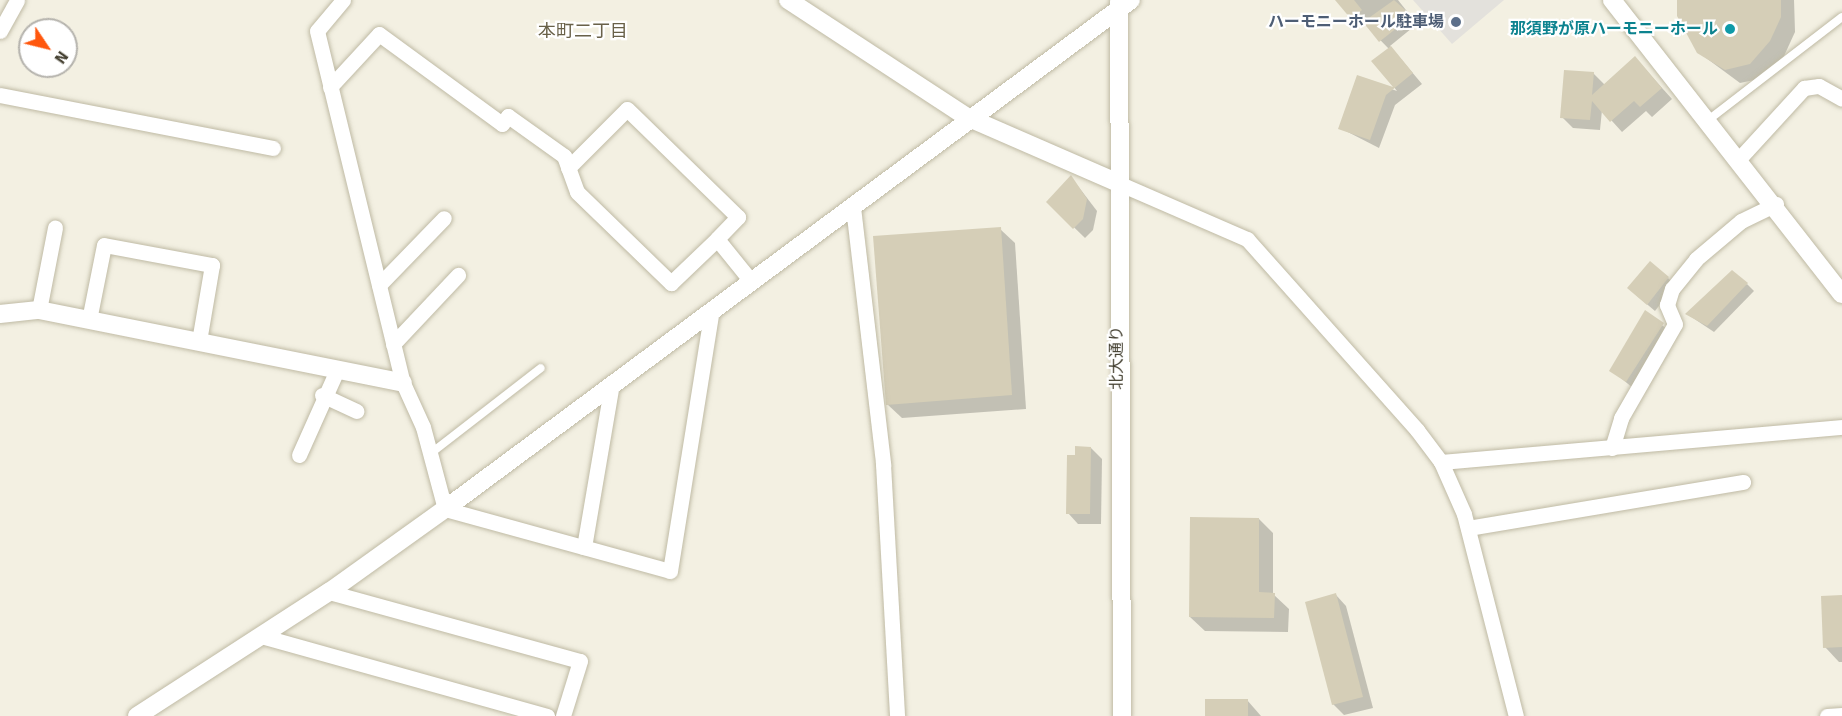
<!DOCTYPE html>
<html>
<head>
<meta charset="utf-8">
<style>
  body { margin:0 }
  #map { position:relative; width:1842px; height:716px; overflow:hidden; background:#f3f0e2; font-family:Signika,"Noto Sans JP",sans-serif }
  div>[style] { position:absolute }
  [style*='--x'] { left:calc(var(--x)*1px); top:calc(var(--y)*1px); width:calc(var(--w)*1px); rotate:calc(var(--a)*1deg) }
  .parking>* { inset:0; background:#e3e1dc }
  .shadow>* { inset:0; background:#0003 }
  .building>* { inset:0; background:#d5ceb7 }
  .roads { filter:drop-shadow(0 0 2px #bfbaa4) drop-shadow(0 0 2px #bfbaa4) }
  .service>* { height:8px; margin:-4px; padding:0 4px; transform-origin:4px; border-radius:4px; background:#fff }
  .minor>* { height:15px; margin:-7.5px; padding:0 7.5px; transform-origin:7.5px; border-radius:7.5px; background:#fff }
  .tertiary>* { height:18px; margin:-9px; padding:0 9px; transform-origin:9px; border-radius:9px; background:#fff }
  .dots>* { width:16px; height:16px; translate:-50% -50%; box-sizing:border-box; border:3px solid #fff; border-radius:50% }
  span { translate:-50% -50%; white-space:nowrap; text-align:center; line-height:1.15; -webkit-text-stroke:4.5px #fff; paint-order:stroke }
  .service-label { font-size:16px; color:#4e5e75; font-weight:700 }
  .right { translate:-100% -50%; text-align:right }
  .culture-label { font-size:16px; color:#0d838f; font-weight:700 }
  .street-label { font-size:16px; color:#454132 }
  .neighbourhood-label { font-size:18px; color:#696149 }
  .north { position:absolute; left:18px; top:18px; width:60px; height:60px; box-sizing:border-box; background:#fff; border:2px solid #b5b3ad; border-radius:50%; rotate:125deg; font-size:16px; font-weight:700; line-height:24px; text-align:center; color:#454132 }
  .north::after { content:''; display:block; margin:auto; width:21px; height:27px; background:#ff570d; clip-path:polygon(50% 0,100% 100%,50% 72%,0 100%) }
</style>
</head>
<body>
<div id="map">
  <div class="parking">
    <i style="clip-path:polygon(1413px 0,1504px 0,1452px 44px)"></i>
  </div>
  <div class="shadow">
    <i style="clip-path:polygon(1341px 0,1398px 0,1417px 24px,1390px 46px,1422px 84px,1395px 105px,1379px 148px,1340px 128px,1358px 77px,1397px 91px,1374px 61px,1389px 49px)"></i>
    <i style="clip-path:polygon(1679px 0,1794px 0,1795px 32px,1784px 56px,1764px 78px,1740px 83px,1698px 52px)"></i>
    <i style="clip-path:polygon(1645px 69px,1672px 99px,1652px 117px,1646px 111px,1622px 132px,1602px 110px,1600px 130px,1573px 128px,1562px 117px,1593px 73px,1605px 85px)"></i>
    <i style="clip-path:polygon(1071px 177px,1097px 211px,1093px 230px,1085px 238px,1048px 202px)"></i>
    <i style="clip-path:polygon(1000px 229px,1015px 243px,1026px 409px,902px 418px,887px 404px)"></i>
    <i style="clip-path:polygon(1668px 278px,1675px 285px,1655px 311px,1636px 295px)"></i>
    <i style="clip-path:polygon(1747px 284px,1754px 291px,1714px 332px,1687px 314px)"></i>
    <i style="clip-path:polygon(1645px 313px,1670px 331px,1633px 388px,1611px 370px)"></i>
    <i style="clip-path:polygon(1091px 448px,1102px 459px,1101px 524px,1078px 524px,1068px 513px,1077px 457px)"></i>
    <i style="clip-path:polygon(1259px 519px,1273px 533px,1273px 594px,1289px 609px,1288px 632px,1205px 631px,1190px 617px)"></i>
    <i style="clip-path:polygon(1336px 595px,1346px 606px,1373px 708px,1344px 715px,1333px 704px)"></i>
    <i style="clip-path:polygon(1842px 597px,1842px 662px,1839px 662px,1825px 647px)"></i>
    <i style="clip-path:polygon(1247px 700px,1261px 716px,1206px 716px)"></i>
  </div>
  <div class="building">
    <i style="clip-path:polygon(1335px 0,1354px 0,1362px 10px,1351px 19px)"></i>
    <i style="clip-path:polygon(1394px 0,1412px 16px,1379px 42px,1363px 22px)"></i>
    <i style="clip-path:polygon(1677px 0,1781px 0,1781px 17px,1770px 41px,1750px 64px,1725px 70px,1697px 53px,1677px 16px)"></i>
    <i style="clip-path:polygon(1391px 46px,1413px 73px,1386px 95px,1370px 140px,1338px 129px,1357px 75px,1393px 87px,1371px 61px)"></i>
    <i style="clip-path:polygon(1635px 56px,1662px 88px,1640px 107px,1634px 101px,1610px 122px,1592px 101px,1590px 120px,1560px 118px,1564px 70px,1594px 72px,1592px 95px)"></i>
    <i style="clip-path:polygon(1071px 175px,1087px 199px,1083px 219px,1073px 229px,1046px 202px)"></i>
    <i style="clip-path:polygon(1001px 227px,1012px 395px,886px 405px,873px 236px)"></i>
    <i style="clip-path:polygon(1650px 261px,1669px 277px,1647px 305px,1627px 288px)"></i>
    <i style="clip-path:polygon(1732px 270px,1748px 283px,1707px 326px,1685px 314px)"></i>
    <i style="clip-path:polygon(1645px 310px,1664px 323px,1626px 382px,1609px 371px)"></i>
    <i style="clip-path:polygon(1075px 446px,1091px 447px,1090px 514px,1066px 514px,1067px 455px,1075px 455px)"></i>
    <i style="clip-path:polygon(1190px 517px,1259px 518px,1259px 592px,1275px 593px,1274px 618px,1189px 617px)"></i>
    <i style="clip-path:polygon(1336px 593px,1363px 697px,1332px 705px,1305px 602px)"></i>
    <i style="clip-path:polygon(1842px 595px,1842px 647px,1823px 648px,1821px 596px)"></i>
    <i style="clip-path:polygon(1205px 699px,1248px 699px,1248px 716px,1205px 716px)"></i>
  </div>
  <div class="roads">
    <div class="service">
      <i style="--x:1707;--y:121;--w:170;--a:-37.6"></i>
      <i style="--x:430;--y:454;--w:140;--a:-37.8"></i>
    </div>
    <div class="minor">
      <i style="--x:343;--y:0;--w:40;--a:130"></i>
      <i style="--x:317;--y:31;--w:362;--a:76.3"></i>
      <i style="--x:403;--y:383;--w:48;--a:65.6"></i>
      <i style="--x:423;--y:427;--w:85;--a:75"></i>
      <i style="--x:445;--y:509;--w:233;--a:15.4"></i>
      <i style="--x:670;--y:571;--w:264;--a:-80.9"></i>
      <i style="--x:0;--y:31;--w:35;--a:-61"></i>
      <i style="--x:330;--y:87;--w:72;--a:-47.2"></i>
      <i style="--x:379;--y:34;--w:152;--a:36.2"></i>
      <i style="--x:502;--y:124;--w:10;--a:-53"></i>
      <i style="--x:508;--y:116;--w:69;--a:35.5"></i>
      <i style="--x:564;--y:156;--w:38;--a:70"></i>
      <i style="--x:577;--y:192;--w:131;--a:44.1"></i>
      <i style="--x:671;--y:283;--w:64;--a:-43.7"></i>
      <i style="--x:717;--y:239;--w:54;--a:51"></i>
      <i style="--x:0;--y:95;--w:278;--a:11"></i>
      <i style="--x:1738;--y:160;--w:98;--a:-47.5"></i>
      <i style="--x:1804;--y:88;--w:15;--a:-8"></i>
      <i style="--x:1819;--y:86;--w:26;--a:29"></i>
      <i style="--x:568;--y:168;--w:83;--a:-45"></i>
      <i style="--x:627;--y:109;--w:155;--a:44.2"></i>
      <i style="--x:738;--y:217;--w:30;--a:134"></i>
      <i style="--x:1116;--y:182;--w:143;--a:23.5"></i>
      <i style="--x:1247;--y:239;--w:256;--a:48.3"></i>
      <i style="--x:1417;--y:430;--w:40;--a:53"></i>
      <i style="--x:1441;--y:462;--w:57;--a:66.1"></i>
      <i style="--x:1464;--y:514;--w:209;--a:75.6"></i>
      <i style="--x:853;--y:207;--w:259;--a:83.3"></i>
      <i style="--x:883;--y:464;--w:252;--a:86.8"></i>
      <i style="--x:379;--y:285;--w:93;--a:-45.9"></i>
      <i style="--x:39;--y:310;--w:84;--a:-79"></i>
      <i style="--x:89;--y:320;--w:76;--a:-78.7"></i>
      <i style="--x:104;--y:245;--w:110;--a:10.5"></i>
      <i style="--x:212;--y:265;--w:77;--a:99.7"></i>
      <i style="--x:393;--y:344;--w:95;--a:-46.7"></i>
      <i style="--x:322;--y:395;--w:38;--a:25"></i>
      <i style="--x:1612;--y:448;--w:31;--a:-73"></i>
      <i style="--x:1621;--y:418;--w:108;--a:-60.1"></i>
      <i style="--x:1675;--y:324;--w:21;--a:-113"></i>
      <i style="--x:1667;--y:305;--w:17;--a:-73"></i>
      <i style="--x:1672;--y:289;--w:38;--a:-51"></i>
      <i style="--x:1696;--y:259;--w:59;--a:-40.2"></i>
      <i style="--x:1741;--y:221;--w:39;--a:-26"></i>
      <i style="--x:299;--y:455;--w:95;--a:-65.9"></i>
      <i style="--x:1441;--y:462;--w:403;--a:-5"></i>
      <i style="--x:1468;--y:528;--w:279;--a:-9.5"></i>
      <i style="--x:584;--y:547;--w:165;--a:-80.3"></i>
      <i style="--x:329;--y:592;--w:260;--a:15.4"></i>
      <i style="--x:580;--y:661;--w:58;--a:107.2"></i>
      <i style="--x:261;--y:636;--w:297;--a:15.6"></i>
      <i style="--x:1827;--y:716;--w:15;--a:-4"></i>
    </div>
    <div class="tertiary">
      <i style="--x:788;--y:0;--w:214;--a:33.2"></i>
      <i style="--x:967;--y:117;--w:163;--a:23.6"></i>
      <i style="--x:1612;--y:0;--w:373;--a:52"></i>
      <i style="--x:1119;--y:1;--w:715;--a:89.76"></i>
      <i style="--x:0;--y:314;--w:39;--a:-6"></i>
      <i style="--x:39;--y:310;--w:371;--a:11.3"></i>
      <i style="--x:137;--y:716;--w:229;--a:-32.9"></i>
      <i style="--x:329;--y:592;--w:143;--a:-35.6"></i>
      <i style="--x:445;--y:509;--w:854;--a:-36.57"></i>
    </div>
  </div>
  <div class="dots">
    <i style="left:1456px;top:22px;background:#5c6f8a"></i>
    <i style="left:1730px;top:29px;background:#0f9aa8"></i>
  </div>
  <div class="service-label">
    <span class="right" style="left:1444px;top:22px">ハーモニーホール駐車場</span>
  </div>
  <div class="culture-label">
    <span class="right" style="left:1718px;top:29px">那須野が原ハーモニーホール</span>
  </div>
  <div class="street-label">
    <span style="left:1117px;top:358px;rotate:-90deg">北大通り</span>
  </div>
  <div class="neighbourhood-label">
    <span style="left:583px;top:31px">本町二丁目</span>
  </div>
  <div class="north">N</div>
</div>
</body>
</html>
